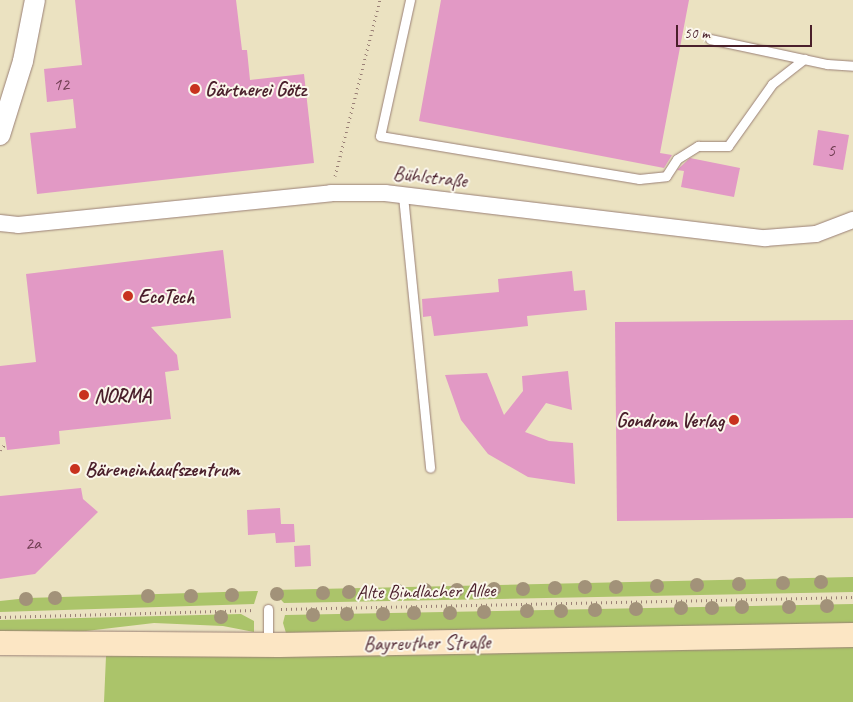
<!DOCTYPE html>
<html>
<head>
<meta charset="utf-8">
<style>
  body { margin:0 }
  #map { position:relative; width:853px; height:702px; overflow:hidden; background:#ebe2c1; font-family:Caveat,sans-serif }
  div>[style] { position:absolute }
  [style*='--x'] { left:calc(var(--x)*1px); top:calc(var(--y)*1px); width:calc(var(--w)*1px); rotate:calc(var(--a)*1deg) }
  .green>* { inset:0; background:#abc46a }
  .building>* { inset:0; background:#e299c5 }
  .path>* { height:3px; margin-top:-1.5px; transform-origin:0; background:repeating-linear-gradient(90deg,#9a8076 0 1px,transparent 0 5px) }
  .roads { filter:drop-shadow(0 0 1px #9a8076) drop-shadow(0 0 1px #9a8076) }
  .service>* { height:9px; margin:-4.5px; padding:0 4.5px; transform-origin:4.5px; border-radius:4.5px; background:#fff }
  .minor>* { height:16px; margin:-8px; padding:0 8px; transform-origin:8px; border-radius:8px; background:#fff }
  .tertiary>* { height:20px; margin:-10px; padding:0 10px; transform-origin:10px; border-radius:10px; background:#fff }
  .secondary>* { height:24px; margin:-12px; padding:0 12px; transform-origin:12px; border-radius:12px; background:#fce6c4 }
  .trees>* { width:14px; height:14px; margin:-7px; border-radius:50%; background:#a29279 }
  .dots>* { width:14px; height:14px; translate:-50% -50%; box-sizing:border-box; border:2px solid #fbf7ec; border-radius:50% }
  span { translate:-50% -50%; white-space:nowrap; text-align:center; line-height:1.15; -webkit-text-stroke:4px #fbf7ec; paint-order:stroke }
  .number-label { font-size:18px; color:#703e52 }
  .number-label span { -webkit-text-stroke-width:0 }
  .poi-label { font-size:20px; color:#4a1f2b; font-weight:700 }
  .left { translate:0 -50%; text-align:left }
  .right { translate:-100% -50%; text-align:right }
  .street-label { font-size:20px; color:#4a1f2b }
  .scale { position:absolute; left:676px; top:25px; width:136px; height:22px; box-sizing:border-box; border:2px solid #4a1f2b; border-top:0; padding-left:6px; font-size:15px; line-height:18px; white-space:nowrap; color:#4a1f2b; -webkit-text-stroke:4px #fbf7ec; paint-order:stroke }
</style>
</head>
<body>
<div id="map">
  <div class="green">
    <i style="clip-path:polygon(853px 577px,853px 592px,284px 603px,272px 590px)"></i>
    <i style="clip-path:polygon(258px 591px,254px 604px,0 612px,0 601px,28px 598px)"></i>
    <i style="clip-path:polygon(853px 604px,853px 625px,286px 633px,283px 623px,285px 615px)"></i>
    <i style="clip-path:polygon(241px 614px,254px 621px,254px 632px,223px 626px,154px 623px,69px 633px,0 631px,0 620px)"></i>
    <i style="clip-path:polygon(853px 646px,853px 702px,104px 702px,106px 656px,272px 656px)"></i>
  </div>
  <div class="building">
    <i style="clip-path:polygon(75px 0,236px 0,242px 50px,247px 50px,250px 80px,304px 74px,314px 163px,37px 194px,30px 133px,76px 128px,73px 99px,47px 102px,44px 69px,82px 65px)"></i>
    <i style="clip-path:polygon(441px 0,689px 0,660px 153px,672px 155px,664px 168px,419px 121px)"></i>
    <i style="clip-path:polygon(818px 130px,849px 135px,843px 170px,813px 165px)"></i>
    <i style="clip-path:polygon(690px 158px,740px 168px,734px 197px,681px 187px,684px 171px,677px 170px)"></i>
    <i style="clip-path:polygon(223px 250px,231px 318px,151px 327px,177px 355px,179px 370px,165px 372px,171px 419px,59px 431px,60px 444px,7px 450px,5px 437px,0 437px,0 366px,36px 362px,26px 274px)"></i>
    <i style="clip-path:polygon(572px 271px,574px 291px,585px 290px,587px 310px,527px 316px,528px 326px,434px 336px,431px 316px,423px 317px,422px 299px,499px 292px,498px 279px)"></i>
    <i style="clip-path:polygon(853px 320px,853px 518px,617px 521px,615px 322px)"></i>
    <i style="clip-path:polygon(568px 371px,572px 410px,546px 403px,525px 432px,549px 441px,573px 443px,575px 484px,528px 477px,488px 454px,461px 420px,445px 375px,487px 373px,504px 415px,523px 391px,522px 376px)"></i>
    <i style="clip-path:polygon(81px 488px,83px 499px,98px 512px,35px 574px,0 579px,0 496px)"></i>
    <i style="clip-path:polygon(280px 508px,281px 524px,294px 524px,295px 542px,276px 543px,275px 533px,248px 535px,247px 510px)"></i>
    <i style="clip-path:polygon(310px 545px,311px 566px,295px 567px,294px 546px)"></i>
  </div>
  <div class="path">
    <i style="--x:335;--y:176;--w:182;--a:-75.7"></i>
    <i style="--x:0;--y:450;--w:9;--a:-49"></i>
    <i style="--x:281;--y:609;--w:572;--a:-1.2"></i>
    <i style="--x:0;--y:617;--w:255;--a:-1.6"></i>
  </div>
  <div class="roads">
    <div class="service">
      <i style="--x:410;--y:0;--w:139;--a:102.4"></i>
      <i style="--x:380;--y:136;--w:263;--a:9.4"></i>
      <i style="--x:639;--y:179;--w:27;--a:-6"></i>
      <i style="--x:666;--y:176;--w:20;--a:-57"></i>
      <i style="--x:677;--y:159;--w:25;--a:-32"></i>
      <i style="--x:698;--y:146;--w:30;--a:0"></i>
      <i style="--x:728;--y:146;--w:76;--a:-54.6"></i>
      <i style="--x:772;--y:84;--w:41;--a:-38"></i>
      <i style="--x:710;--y:39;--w:120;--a:12.1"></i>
      <i style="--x:827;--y:64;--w:26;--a:4"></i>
      <i style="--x:403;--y:196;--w:273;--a:84.3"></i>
      <i style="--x:268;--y:609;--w:36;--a:90"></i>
    </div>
    <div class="minor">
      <i style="--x:0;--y:223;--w:18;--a:6"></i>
      <i style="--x:18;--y:225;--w:315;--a:-5.8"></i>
      <i style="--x:331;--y:193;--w:54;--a:0"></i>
      <i style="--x:385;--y:193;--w:383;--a:6.8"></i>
      <i style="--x:765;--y:238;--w:51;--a:-4.5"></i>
      <i style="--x:816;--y:234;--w:40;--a:-21"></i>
    </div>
    <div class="tertiary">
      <i style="--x:0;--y:135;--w:77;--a:-72.7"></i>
      <i style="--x:23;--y:61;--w:62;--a:-78.9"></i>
    </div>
    <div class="secondary">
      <i style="--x:0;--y:643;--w:279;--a:0.4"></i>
      <i style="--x:279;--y:645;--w:574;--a:-1"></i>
    </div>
  </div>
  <div class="trees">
    <i style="left:821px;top:582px"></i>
    <i style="left:783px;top:583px"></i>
    <i style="left:739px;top:584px"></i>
    <i style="left:697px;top:585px"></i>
    <i style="left:657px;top:586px"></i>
    <i style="left:585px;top:587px"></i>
    <i style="left:616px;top:587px"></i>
    <i style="left:555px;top:588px"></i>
    <i style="left:494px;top:589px"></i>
    <i style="left:523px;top:589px"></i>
    <i style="left:425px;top:590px"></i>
    <i style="left:457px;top:590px"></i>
    <i style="left:398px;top:591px"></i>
    <i style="left:349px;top:592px"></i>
    <i style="left:323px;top:593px"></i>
    <i style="left:277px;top:594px"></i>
    <i style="left:232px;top:595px"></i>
    <i style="left:148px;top:596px"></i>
    <i style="left:191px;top:596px"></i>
    <i style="left:55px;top:598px"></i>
    <i style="left:26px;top:599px"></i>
    <i style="left:827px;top:606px"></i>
    <i style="left:742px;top:607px"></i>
    <i style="left:789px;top:607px"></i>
    <i style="left:681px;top:608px"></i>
    <i style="left:712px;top:608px"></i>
    <i style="left:636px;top:609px"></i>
    <i style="left:595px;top:610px"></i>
    <i style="left:527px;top:611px"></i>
    <i style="left:561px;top:611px"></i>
    <i style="left:484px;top:612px"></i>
    <i style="left:414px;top:613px"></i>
    <i style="left:450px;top:613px"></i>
    <i style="left:347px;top:614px"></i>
    <i style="left:383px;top:614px"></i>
    <i style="left:313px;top:615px"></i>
    <i style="left:221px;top:617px"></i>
  </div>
  <div class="dots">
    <i style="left:195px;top:89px;background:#c8321e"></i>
    <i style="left:128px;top:296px;background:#c8321e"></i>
    <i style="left:84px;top:395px;background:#c8321e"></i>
    <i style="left:734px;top:420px;background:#c8321e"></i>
    <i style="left:75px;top:469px;background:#c8321e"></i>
  </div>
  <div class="number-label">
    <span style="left:61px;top:84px">12</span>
    <span style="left:831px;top:150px">5</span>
    <span style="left:33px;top:543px">2a</span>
  </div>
  <div class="poi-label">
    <span class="left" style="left:205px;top:89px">Gärtnerei Götz</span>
    <span class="left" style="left:138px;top:296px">EcoTech</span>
    <span class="left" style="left:94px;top:395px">NORMA</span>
    <span class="right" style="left:724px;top:420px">Gondrom Verlag</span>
    <span class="left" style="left:85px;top:469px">Bäreneinkaufszentrum</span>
  </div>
  <div class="street-label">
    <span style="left:430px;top:177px;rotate:6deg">Bühlstraße</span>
    <span style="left:426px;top:591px;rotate:-1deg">Alte Bindlacher Allee</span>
    <span style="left:427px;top:643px;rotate:-1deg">Bayreuther Straße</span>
  </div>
  <div class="scale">50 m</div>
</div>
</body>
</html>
